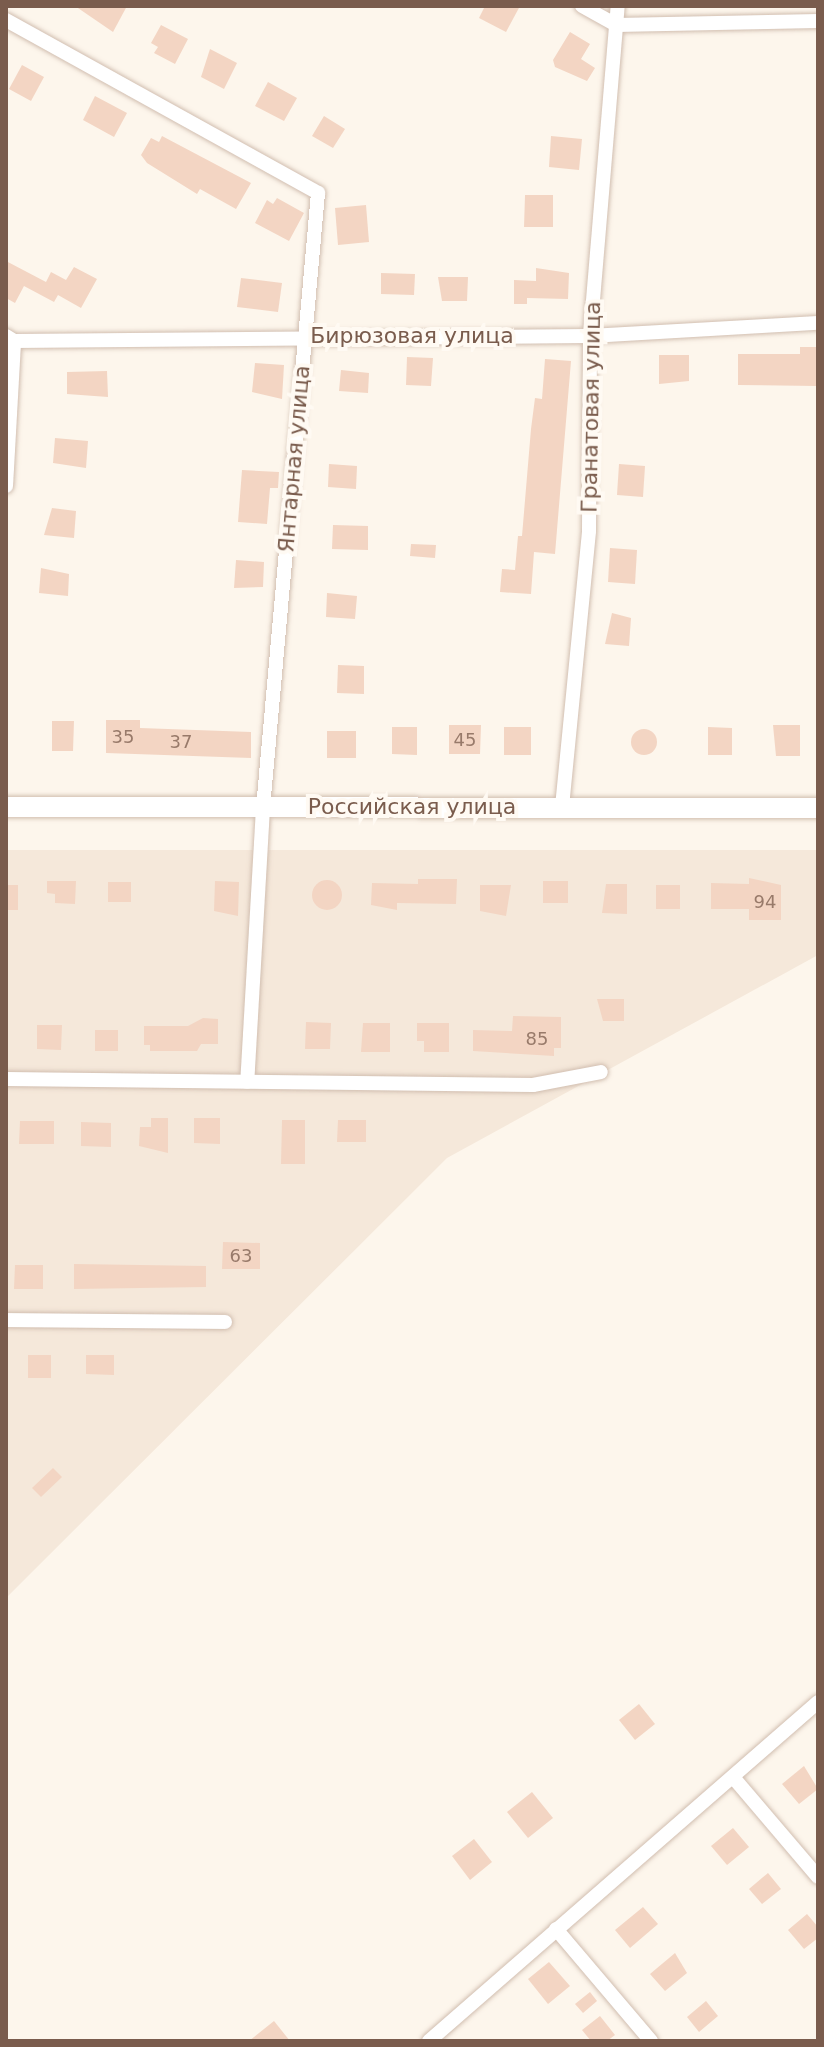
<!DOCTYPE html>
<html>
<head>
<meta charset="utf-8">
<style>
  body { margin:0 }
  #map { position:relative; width:824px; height:2047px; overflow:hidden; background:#fdf6ec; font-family:"DejaVu Sans",sans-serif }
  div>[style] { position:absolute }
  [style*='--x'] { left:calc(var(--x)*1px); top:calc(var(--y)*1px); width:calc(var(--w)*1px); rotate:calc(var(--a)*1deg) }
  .residential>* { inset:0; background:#f5e8da }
  .building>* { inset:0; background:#f3d5c3 }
  .round { border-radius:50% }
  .roads { filter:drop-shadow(0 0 2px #d1beb0) drop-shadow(0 0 2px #d1beb0) }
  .minor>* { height:14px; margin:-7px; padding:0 7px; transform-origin:7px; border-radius:7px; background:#fff }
  .secondary>* { height:20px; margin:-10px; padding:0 10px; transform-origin:10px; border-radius:10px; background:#fff }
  span { translate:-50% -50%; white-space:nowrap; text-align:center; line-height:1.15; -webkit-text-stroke:8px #fffaf3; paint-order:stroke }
  .number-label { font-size:18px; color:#987a6a }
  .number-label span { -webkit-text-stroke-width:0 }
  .street-label { font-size:22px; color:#7a5c4d }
  .frame { position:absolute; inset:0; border:8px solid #7a5c4d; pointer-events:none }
</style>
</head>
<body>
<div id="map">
  <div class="residential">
    <i style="clip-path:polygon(6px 850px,818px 850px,818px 955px,447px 1158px,6px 1598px)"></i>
  </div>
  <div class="building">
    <i style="clip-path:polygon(75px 6px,127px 6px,113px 32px)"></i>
    <i style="clip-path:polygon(485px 6px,520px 6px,506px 32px,479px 18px)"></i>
    <i style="clip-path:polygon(161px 25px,188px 39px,175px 64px,154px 53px,158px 47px,151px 43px)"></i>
    <i style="clip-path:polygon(570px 32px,590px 44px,581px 59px,595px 68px,587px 81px,555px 67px,553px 60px)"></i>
    <i style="clip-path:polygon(210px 49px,237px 63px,224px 89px,201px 77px)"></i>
    <i style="clip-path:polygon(22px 65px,44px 77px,31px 101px,9px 89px)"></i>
    <i style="clip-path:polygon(268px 82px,297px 98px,284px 121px,255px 106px)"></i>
    <i style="clip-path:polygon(95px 96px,127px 113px,114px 137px,83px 120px)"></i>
    <i style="clip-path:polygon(324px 116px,345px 129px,333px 148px,312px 136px)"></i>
    <i style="clip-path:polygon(162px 136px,251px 183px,236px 209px,200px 189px,197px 194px,147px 163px,141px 155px,151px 138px,159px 142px)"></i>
    <i style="clip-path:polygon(551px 136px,582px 139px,579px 170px,549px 167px)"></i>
    <i style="clip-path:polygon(525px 195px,553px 195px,553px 227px,524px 227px)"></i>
    <i style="clip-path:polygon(277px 198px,304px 213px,289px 241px,255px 223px,267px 200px,273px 204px)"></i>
    <i style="clip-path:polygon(366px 205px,369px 242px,338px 245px,335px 208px)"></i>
    <i style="clip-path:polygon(6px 261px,46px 282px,51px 272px,66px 280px,74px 267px,97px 279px,81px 308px,58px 295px,54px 302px,24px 286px,15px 303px,6px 298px)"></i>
    <i style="clip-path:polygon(536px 268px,569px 273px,568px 299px,527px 298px,527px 304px,514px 304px,514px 280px,536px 281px)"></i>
    <i style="clip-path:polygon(381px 273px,415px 274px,414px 295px,381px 294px)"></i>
    <i style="clip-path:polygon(438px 277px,468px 277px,467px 301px,442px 301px)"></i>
    <i style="clip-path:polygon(241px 278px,282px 283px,278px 312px,237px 307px)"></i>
    <i style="clip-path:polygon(800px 347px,817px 347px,817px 386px,738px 385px,738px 354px,800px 354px)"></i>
    <i style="clip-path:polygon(659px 355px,689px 355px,689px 381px,659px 384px)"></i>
    <i style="clip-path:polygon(407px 357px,433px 358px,431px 386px,406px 385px)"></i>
    <i style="clip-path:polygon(545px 359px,571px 361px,555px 554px,534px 552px,531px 594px,500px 592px,502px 569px,515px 570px,518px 536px,522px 536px,531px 429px,535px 398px,542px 399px)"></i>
    <i style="clip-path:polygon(255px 363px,284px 365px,282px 399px,252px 392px)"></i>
    <i style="clip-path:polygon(341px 370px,369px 373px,368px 393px,339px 391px)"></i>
    <i style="clip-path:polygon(107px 371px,108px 397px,67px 394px,67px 372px)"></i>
    <i style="clip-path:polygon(55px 438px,88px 441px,86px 468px,53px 463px)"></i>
    <i style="clip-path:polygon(329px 464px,357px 466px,356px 489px,328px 487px)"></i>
    <i style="clip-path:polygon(619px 464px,645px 466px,643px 497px,617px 495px)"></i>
    <i style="clip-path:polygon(242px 470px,279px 472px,278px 488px,270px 488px,267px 524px,238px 522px)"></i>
    <i style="clip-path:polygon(52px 508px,76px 511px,74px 538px,44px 535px)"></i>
    <i style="clip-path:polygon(333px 525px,368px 526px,368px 550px,332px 549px)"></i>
    <i style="clip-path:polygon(411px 544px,436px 545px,435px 558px,410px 556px)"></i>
    <i style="clip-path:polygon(610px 548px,637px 550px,635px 584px,608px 582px)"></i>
    <i style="clip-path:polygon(236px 560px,264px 562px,263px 587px,234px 588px)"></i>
    <i style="clip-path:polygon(41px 568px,69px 574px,68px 596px,39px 593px)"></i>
    <i style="clip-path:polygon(327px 593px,357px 596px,355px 619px,326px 617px)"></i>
    <i style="clip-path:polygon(612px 613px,631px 618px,629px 646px,605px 644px)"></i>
    <i style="clip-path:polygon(338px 665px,364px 666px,364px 694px,337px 693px)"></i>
    <i style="clip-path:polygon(106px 720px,140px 720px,140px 728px,251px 732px,251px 758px,106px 753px)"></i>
    <i style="clip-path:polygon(52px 721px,74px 721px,73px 751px,52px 751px)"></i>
    <i style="clip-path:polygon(449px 725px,481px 725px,480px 754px,449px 754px)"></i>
    <i style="clip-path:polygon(773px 725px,800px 725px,800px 756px,776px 756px)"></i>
    <i style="clip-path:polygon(392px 727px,417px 727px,417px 755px,392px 754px)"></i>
    <i style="clip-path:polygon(504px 727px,531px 727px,531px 755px,504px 755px)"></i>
    <i style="clip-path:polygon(708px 727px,732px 728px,732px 755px,708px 755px)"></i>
    <i class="round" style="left:631px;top:729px;width:26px;height:26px"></i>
    <i style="clip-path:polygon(327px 731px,356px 731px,356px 758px,327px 758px)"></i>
    <i style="clip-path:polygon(749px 878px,781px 885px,781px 920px,749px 920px,749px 909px,711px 909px,711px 883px,749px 884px)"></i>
    <i style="clip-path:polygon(418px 879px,457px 879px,456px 904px,397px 903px,397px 910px,371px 905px,372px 883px,418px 884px)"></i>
    <i class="round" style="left:312px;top:880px;width:30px;height:30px"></i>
    <i style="clip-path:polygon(47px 881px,76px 881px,75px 904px,55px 903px,55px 894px,47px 893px)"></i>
    <i style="clip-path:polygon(215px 881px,239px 882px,238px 916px,214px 911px)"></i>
    <i style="clip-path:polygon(543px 881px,568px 881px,568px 903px,543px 903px)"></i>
    <i style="clip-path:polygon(108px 882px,131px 882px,131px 902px,108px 902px)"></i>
    <i style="clip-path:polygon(606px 884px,627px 884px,627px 914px,602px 913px)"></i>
    <i style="clip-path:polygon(6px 885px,18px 885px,18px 910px,6px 910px)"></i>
    <i style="clip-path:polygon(480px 885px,511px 885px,506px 916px,480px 911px)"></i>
    <i style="clip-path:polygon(656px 885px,680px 885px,680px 909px,656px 909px)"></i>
    <i style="clip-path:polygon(597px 999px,624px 999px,624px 1021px,603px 1021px)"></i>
    <i style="clip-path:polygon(513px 1016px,561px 1017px,561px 1048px,554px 1048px,554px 1056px,473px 1051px,473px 1030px,512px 1031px)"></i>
    <i style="clip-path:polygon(203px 1018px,218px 1019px,218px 1044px,201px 1044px,197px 1051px,150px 1051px,150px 1045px,144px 1045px,144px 1026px,188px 1026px)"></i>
    <i style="clip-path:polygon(306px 1022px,331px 1023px,330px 1049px,305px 1049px)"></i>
    <i style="clip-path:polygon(363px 1023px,390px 1023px,390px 1052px,361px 1052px)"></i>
    <i style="clip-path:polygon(417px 1023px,449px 1023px,449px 1052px,424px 1052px,424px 1041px,417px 1041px)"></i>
    <i style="clip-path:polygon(37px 1025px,62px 1025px,61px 1050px,37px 1049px)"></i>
    <i style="clip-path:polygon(95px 1030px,118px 1030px,118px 1051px,95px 1051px)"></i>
    <i style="clip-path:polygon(151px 1118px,168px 1118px,168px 1153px,139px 1146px,140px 1127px,151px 1127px)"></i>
    <i style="clip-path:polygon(194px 1118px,220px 1118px,220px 1144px,194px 1143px)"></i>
    <i style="clip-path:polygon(282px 1120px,305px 1120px,305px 1164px,281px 1164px)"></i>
    <i style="clip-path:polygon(338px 1120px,366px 1120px,366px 1142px,337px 1142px)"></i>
    <i style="clip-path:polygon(20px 1121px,54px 1121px,54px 1144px,19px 1144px)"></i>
    <i style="clip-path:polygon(81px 1122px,111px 1123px,111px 1147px,81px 1146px)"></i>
    <i style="clip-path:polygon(223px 1242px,260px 1243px,260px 1269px,222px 1269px)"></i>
    <i style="clip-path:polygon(74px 1264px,206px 1266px,206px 1287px,74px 1289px)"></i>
    <i style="clip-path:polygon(15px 1265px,43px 1265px,43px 1289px,14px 1289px)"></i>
    <i style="clip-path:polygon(28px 1355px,51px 1355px,51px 1378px,28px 1378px)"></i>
    <i style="clip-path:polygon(86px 1355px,114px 1355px,114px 1375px,86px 1374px)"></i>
    <i style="clip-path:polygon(53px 1468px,62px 1477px,41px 1497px,32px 1488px)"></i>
    <i style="clip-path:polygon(639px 1704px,655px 1724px,635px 1740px,619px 1720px)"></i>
    <i style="clip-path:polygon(804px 1766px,818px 1789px,799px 1804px,782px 1784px)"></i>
    <i style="clip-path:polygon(532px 1792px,553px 1818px,528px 1838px,507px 1812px)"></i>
    <i style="clip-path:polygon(733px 1828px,749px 1847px,727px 1865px,711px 1846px)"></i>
    <i style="clip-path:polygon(474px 1839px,492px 1862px,470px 1880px,452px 1856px)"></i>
    <i style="clip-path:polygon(768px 1873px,781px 1889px,762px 1904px,749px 1889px)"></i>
    <i style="clip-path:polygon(643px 1907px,658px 1924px,630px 1948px,615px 1930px)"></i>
    <i style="clip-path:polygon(807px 1914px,818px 1927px,818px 1938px,804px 1949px,788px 1930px)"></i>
    <i style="clip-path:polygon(675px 1953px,687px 1973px,665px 1991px,650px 1974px)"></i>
    <i style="clip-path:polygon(549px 1962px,570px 1986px,548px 2004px,528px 1979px)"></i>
    <i style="clip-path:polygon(590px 1992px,597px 2001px,583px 2013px,575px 2004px)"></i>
    <i style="clip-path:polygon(706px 2001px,718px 2016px,699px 2032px,687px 2017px)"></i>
    <i style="clip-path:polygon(600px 2016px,615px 2035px,607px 2041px,591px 2041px,582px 2030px)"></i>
    <i style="clip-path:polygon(274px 2021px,290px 2041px,249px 2041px)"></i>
  </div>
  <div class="roads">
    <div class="minor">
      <i style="--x:582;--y:6;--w:39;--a:29"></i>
      <i style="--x:616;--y:25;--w:202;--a:-1.1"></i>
      <i style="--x:6;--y:20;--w:357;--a:29"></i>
      <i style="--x:318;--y:193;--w:617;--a:95.11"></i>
      <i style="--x:263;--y:808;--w:274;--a:93.3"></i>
      <i style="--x:6;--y:336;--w:9;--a:32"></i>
      <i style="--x:14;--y:341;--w:576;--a:-0.5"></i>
      <i style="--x:590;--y:336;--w:228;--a:-3.3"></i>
      <i style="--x:6;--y:486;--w:145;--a:-86.8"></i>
      <i style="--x:562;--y:807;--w:277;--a:-84.4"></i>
      <i style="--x:589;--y:531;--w:195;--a:-89.7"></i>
      <i style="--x:590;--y:336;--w:331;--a:-85.2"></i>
      <i style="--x:6;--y:1079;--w:527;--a:0.65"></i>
      <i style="--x:533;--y:1085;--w:69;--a:-10.8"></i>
      <i style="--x:6;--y:1320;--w:219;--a:0.5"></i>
      <i style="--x:733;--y:1777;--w:131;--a:49.6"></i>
      <i style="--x:556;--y:1929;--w:147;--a:49.7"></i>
      <i style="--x:429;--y:2041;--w:516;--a:-41.07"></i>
    </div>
    <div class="secondary">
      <i style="--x:6;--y:807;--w:812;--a:0.07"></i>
    </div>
  </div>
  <div class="number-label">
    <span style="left:123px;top:737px">35</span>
    <span style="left:465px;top:740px">45</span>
    <span style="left:181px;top:742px">37</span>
    <span style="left:765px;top:902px">94</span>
    <span style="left:537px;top:1039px">85</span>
    <span style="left:241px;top:1256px">63</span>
  </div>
  <div class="street-label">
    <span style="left:412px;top:336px">Бирюзовая улица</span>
    <span style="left:591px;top:407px;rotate:-89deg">Гранатовая улица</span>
    <span style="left:294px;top:459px;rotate:-85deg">Янтарная улица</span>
    <span style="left:412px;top:807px">Российская улица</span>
  </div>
  <div class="frame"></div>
</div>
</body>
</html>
